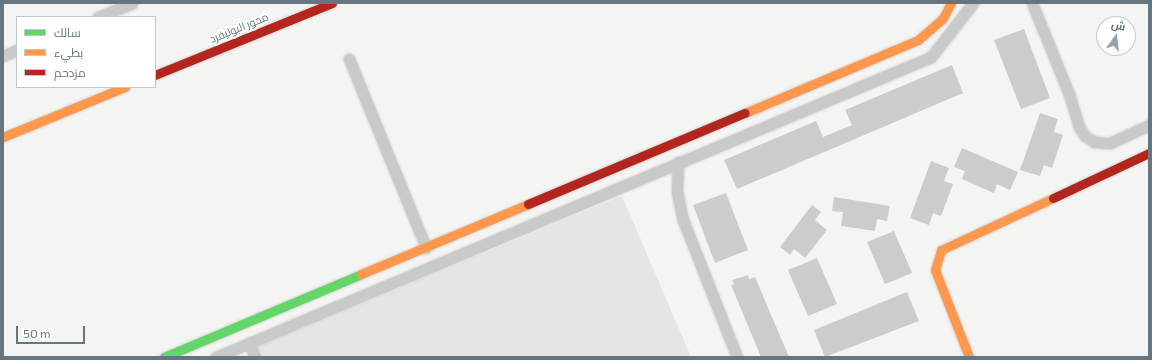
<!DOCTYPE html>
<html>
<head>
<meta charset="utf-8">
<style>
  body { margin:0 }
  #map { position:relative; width:1152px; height:360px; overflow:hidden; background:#f4f4f2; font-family:Commissioner,Cairo,sans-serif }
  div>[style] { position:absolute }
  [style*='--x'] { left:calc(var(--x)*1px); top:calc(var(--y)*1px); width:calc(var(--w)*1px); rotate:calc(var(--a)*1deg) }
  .green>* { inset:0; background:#e4e6e1 }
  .building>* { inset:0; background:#cbcccc }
  .roads { filter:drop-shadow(0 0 1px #d0d1d2) drop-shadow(0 0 1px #d0d1d2) }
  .street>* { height:11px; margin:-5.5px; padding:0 5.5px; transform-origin:5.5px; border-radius:5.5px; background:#c8caca }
  .fast>* { height:9px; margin:-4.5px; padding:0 4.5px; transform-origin:4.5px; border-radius:4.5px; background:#63d668 }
  .slow>* { height:9px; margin:-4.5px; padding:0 4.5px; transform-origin:4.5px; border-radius:4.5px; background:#ff974d }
  .jam>* { height:9px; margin:-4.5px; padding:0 4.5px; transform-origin:4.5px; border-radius:4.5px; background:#b3261e }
  span { translate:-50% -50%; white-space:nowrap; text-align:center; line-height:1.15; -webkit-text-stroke:4px #fff; paint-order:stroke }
  .street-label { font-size:11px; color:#657581 }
  .frame { position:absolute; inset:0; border:4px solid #657581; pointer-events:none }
  .legend { position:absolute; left:16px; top:16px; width:140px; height:72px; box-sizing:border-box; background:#fff; border:1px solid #c1c8cd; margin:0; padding:5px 7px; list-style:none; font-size:12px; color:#657581 }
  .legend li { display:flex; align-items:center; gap:8px; height:20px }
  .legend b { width:20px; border:1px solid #c1c8cd }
  .north { position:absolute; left:1096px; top:16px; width:40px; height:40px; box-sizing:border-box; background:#fff; border:1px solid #c1c8cd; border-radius:50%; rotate:14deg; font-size:11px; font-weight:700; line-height:16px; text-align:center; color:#657581 }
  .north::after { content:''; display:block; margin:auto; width:14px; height:18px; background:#97a1a9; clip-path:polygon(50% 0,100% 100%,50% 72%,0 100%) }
  .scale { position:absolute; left:16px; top:326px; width:69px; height:18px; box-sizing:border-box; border:2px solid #657581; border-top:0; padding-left:5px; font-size:12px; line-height:14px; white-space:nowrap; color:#657581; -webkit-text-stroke:3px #fff; paint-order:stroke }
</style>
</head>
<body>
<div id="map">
  <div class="green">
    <i style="clip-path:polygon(622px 196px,691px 357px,260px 357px,256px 347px)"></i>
  </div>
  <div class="building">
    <i style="clip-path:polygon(1024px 29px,1050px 98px,1021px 109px,994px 40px)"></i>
    <i style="clip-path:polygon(952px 65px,963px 93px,737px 189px,724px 160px,816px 121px,823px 137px,852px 125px,845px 110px)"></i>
    <i style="clip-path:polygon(1040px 113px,1058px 119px,1054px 132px,1063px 135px,1052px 168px,1044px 165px,1040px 176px,1020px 170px)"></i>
    <i style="clip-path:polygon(962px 148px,1018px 172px,1010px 190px,997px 184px,994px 193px,962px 179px,965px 171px,954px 167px)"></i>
    <i style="clip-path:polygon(931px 161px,949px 168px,944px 181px,953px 184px,941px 216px,933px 213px,929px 225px,910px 218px)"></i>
    <i style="clip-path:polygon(726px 193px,748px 250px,715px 263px,693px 205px)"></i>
    <i style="clip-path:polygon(834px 197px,890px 206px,887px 221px,877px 219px,875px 231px,841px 226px,843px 212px,832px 211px)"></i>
    <i style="clip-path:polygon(812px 205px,821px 212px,815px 220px,827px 230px,805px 258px,794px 249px,790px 255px,780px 247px)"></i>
    <i style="clip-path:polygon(894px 231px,912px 273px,885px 284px,867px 242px)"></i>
    <i style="clip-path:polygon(817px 258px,837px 304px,808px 316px,788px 270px)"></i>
    <i style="clip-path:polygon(748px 275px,749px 279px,755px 277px,789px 357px,761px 357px,731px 285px,734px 284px,732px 280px)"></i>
    <i style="clip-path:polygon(907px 292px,919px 321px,825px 357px,814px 330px)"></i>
  </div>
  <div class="roads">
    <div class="street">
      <i style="--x:1032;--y:3;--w:98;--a:67.9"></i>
      <i style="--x:1069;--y:94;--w:34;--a:73"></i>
      <i style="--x:1079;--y:127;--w:11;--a:56"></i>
      <i style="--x:1085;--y:136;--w:11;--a:34"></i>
      <i style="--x:1094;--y:142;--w:16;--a:4"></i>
      <i style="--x:1110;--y:143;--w:43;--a:-24.8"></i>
      <i style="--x:98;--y:17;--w:37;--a:-22"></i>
      <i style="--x:3;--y:56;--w:15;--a:-23"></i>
      <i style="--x:349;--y:59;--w:204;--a:67.8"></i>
      <i style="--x:678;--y:162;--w:30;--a:92"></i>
      <i style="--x:677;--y:192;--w:29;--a:78"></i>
      <i style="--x:683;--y:220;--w:147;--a:68.5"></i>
      <i style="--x:249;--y:343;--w:15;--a:67"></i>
      <i style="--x:216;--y:357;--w:775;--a:-22.76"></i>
      <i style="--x:931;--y:57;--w:68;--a:-52.1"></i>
    </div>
    <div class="fast">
      <i style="--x:164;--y:357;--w:214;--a:-22.8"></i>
    </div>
    <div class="slow">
      <i style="--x:745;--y:113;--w:188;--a:-22.9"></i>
      <i style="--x:918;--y:40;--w:33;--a:-41"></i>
      <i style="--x:943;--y:18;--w:17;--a:-62"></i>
      <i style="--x:3;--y:137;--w:132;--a:-22.3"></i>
      <i style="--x:361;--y:274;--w:181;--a:-22.7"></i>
      <i style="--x:969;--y:357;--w:93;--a:-111.3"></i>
      <i style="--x:935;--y:270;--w:21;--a:-73"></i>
      <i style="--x:941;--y:250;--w:123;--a:-24.9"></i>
    </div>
    <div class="jam">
      <i style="--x:155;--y:75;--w:191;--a:-22.1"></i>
      <i style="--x:1053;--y:198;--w:106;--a:-25.1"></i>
      <i style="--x:528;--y:204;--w:235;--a:-22.8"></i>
    </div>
  </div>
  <div class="street-label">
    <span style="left:239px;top:28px;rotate:-22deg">محور البوليفرد</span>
  </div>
  <div class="frame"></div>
  <ul class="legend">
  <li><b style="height:5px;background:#63d668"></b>سالك</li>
  <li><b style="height:5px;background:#ff974d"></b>بطيء</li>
  <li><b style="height:5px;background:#b3261e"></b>مزدحم</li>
  </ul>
  <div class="north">ش</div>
  <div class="scale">50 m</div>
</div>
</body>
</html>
